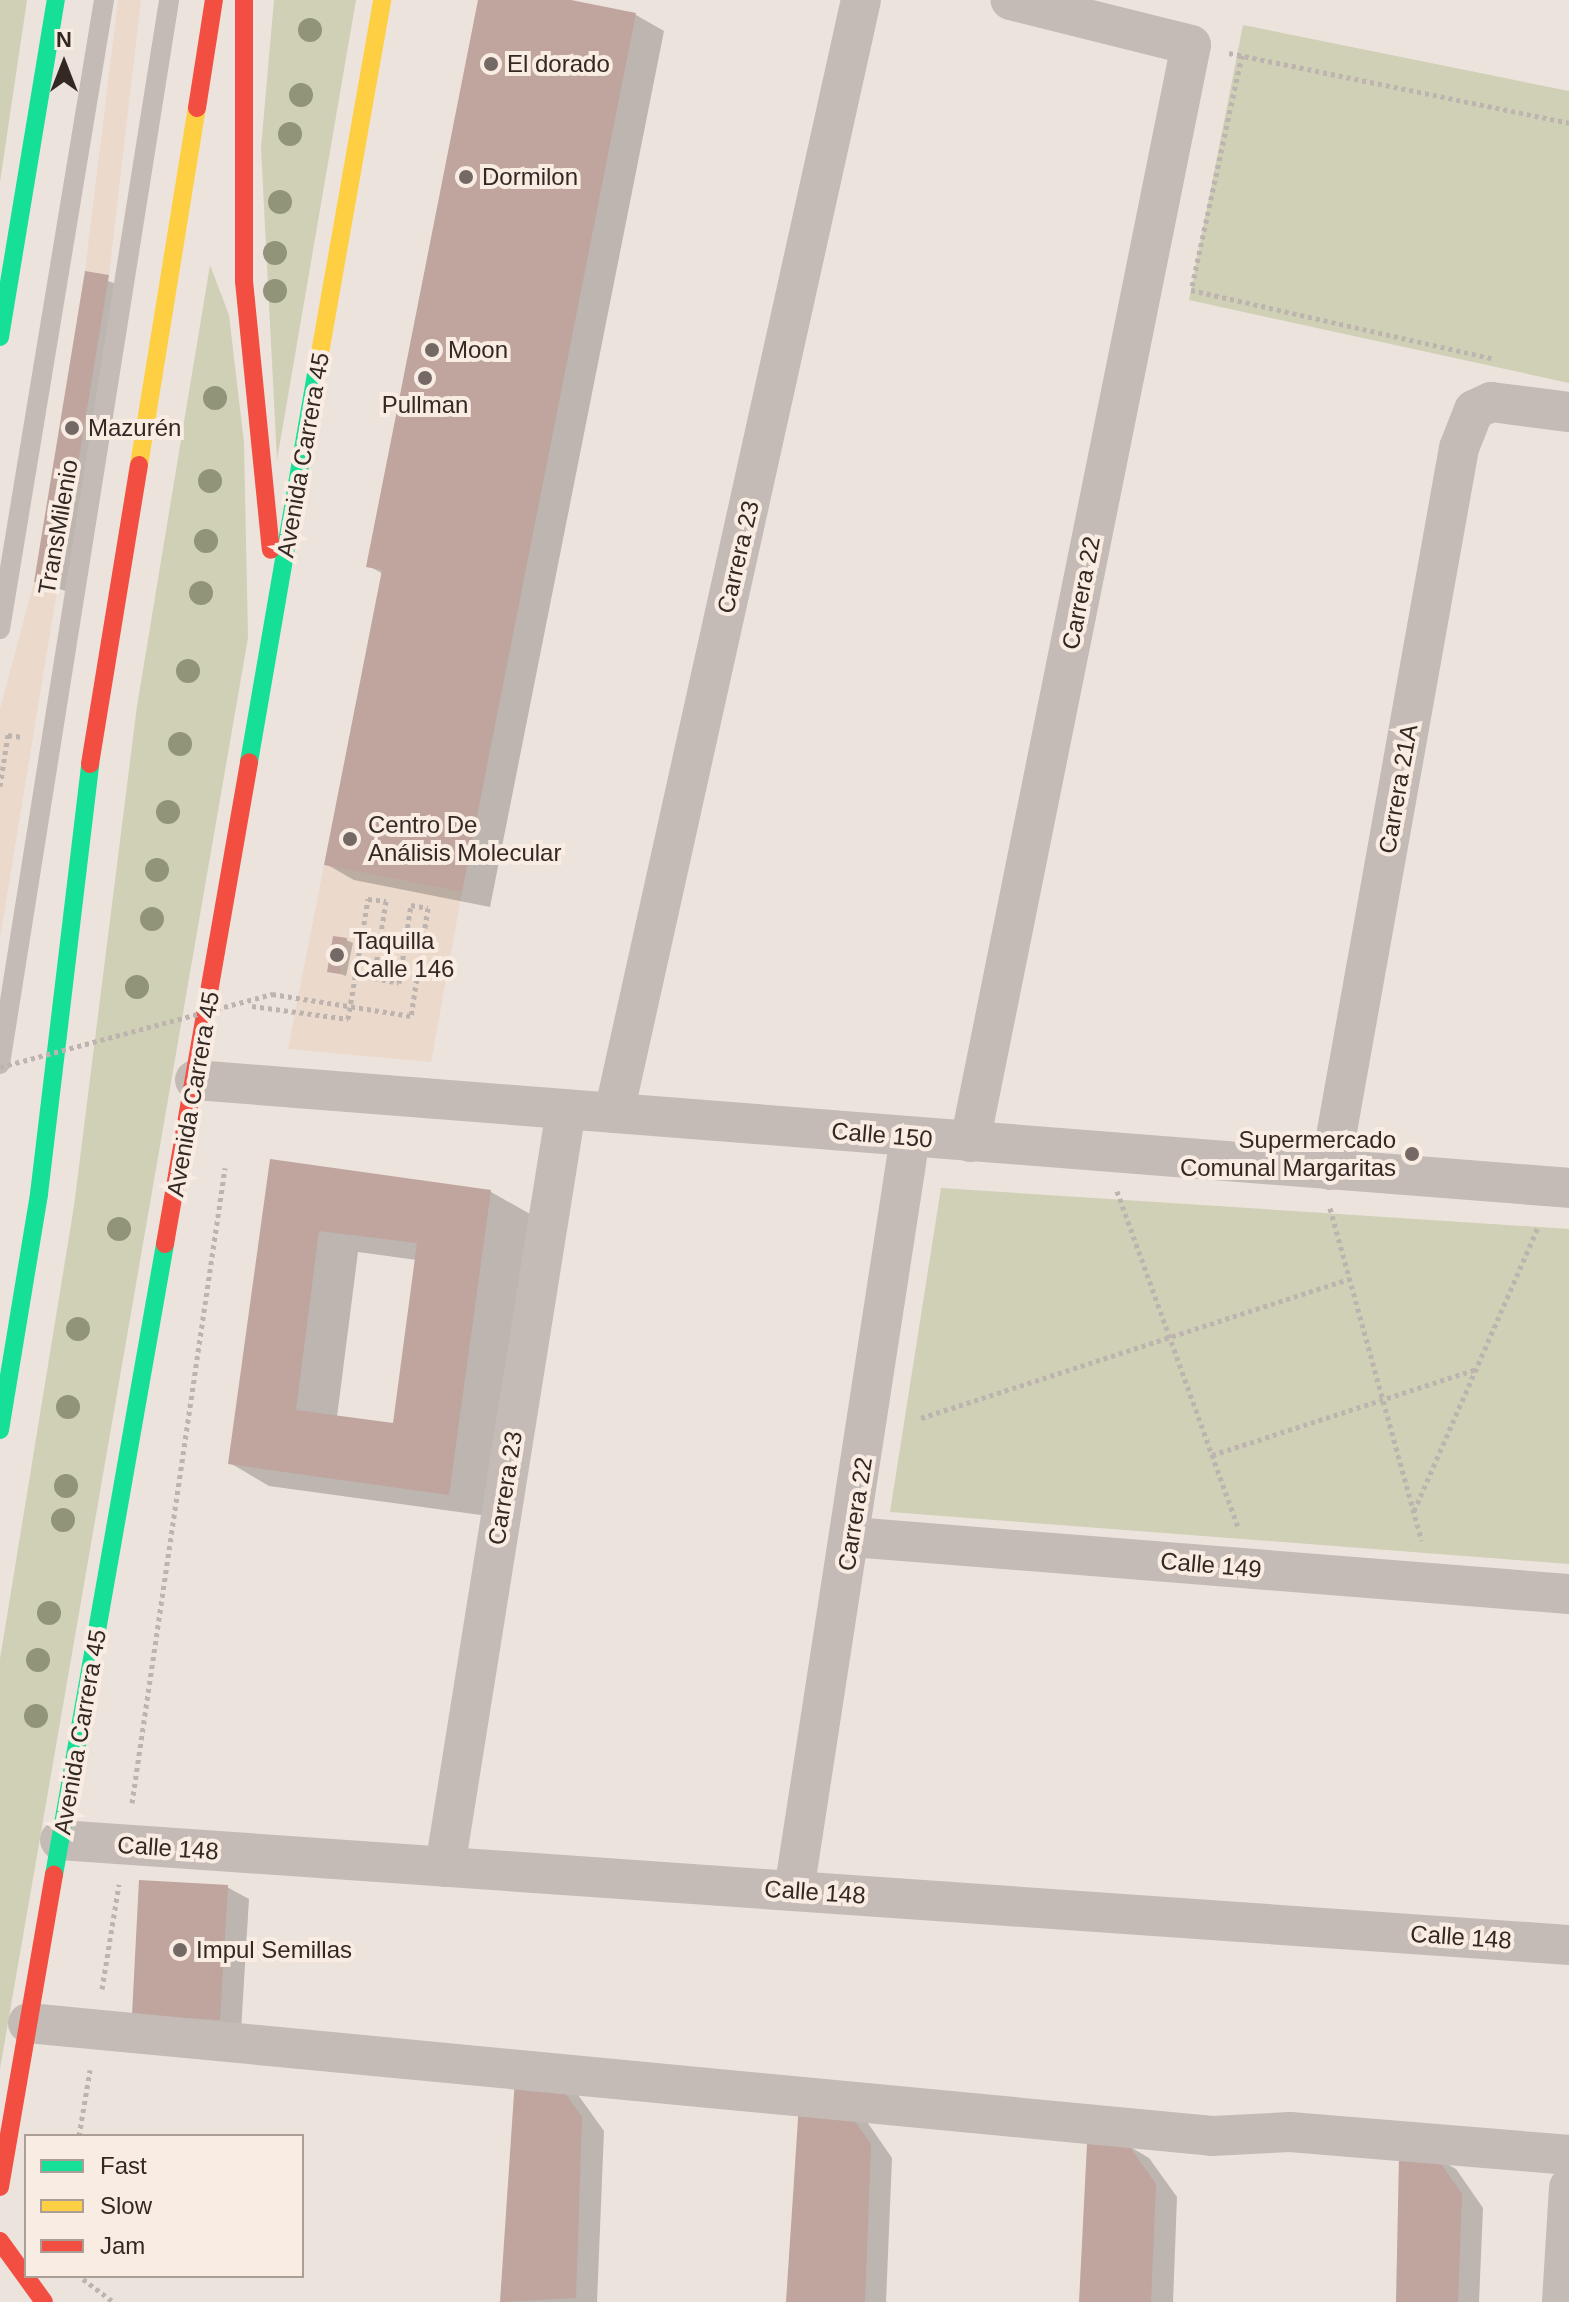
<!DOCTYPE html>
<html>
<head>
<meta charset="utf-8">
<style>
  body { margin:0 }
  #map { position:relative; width:1569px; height:2302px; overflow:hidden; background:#ece3dd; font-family:Helvetica,sans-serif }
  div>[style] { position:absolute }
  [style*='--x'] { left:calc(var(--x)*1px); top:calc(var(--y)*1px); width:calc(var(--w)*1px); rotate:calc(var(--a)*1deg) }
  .green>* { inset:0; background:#cfd0b6 }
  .plaza>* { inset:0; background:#ebd9cb }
  .shadow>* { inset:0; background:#0003 }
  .building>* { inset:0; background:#c0a49e }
  .path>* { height:5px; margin-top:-2.5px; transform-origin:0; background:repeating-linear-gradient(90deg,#bdb4af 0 4px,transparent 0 8px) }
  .lane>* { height:20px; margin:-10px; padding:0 10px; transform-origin:10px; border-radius:10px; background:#c4bbb6 }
  .street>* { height:40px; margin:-20px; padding:0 20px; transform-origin:20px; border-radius:20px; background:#c4bbb6 }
  .fast>* { height:18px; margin:-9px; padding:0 9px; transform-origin:9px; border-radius:9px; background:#16e098 }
  .slow>* { height:18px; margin:-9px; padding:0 9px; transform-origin:9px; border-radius:9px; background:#ffcf43 }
  .jam>* { height:18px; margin:-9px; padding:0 9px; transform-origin:9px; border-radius:9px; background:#f24e42 }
  .path-bridge>* { height:5px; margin-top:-2.5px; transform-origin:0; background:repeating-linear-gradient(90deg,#bdb4af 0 4px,transparent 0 8px) }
  .trees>* { width:24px; height:24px; margin:-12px; border-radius:50%; background:#929479 }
  .dots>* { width:22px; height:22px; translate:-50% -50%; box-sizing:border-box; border:4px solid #f9ede3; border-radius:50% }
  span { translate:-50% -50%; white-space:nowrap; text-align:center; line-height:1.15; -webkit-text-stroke:8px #f9ede3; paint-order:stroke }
  .poi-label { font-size:24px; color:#342825 }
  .left { translate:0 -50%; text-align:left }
  .right { translate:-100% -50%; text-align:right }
  .street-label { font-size:24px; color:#342825 }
  .legend { position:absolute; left:24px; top:2134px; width:280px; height:144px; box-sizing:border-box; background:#f9ede3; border:2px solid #aa9e97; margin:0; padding:10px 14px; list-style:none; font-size:24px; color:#342825 }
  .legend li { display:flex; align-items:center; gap:16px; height:40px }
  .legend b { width:40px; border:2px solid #aa9e97 }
  .north { position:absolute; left:24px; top:24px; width:80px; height:80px; -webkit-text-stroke:6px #f9ede3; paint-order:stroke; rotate:0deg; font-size:22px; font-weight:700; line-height:32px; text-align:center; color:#342825 }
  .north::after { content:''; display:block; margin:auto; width:28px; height:36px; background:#342825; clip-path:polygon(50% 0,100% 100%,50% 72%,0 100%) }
</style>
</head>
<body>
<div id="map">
  <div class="green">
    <i style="clip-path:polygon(0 0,27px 0,0 182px)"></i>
    <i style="clip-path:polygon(274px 0,356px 0,277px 460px,261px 148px)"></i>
    <i style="clip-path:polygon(1243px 25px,1569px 91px,1569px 383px,1189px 300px)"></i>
    <i style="clip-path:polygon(210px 265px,229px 315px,244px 443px,248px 638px,0 2069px,0 1659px,74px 1206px,137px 706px)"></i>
    <i style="clip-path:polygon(941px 1188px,1569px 1229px,1569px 1564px,890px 1512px)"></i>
  </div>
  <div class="plaza">
    <i style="clip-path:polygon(118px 0,141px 0,109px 275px,85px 271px)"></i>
    <i style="clip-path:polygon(34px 582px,58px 585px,0 938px,0 709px)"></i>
    <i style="clip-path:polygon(324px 865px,462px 892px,431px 1062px,288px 1049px)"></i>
  </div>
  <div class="shadow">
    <i style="clip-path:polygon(480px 0,561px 0,636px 15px,664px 31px,490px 907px,354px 880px,326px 864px,383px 574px,369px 566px)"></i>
    <i style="clip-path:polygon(86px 273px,130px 289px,80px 596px,36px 581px)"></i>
    <i style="clip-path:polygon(346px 940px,353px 943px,346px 976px,329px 970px)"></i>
    <i style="clip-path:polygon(evenodd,271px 1162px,491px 1192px,530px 1214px,488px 1516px,269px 1486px,230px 1463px,271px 1162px,358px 1252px,417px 1260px,395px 1425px,337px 1417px,358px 1252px)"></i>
    <i style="clip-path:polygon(227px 1887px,249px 1899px,241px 2031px,155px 2026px)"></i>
    <i style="clip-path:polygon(517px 2081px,576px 2092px,604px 2131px,597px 2302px,502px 2302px)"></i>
    <i style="clip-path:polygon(841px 2104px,863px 2116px,892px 2158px,886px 2302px,788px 2302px)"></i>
    <i style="clip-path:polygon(1127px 2145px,1149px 2158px,1177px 2197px,1173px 2302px,1081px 2302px)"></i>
    <i style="clip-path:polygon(1434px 2157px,1456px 2169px,1483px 2208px,1479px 2302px,1398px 2302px)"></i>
  </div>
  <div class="building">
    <i style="clip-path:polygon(478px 0,571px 0,636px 13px,462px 892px,324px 865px,382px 570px,366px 567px)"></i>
    <i style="clip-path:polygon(85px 271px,109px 275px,58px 585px,34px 582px)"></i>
    <i style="clip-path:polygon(333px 936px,347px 938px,340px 974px,327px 972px)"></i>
    <i style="clip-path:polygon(evenodd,270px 1159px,491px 1190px,449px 1495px,228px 1464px,270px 1159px,319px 1231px,417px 1243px,393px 1423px,296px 1410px,319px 1231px)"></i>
    <i style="clip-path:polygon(139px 1880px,228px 1885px,220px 2020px,132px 2015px)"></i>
    <i style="clip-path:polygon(554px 2078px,582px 2117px,576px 2298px,500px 2302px,515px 2079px)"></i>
    <i style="clip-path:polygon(841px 2102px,871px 2144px,865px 2302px,786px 2302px,799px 2104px)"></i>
    <i style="clip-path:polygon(1127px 2143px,1156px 2184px,1151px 2302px,1079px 2302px,1087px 2144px)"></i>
    <i style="clip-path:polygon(1435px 2155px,1462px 2194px,1458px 2302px,1396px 2302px,1399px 2157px)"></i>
  </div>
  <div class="path">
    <i style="--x:1229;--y:53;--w:347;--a:11.6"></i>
    <i style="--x:1242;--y:55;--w:240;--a:102.2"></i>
    <i style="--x:1191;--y:290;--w:311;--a:12.8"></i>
    <i style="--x:0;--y:786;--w:52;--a:-81.1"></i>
    <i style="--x:8;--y:735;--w:15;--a:8"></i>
    <i style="--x:252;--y:1006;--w:97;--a:7.7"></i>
    <i style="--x:348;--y:1019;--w:122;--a:-80.5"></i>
    <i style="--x:368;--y:899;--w:18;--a:6"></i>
    <i style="--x:386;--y:901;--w:78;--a:98.9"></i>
    <i style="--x:374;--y:978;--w:25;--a:11"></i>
    <i style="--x:399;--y:983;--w:79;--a:-81.3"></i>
    <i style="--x:411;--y:905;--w:17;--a:10"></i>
    <i style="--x:428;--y:908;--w:109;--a:98.9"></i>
    <i style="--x:1117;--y:1191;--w:358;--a:70.2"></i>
    <i style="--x:1330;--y:1208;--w:345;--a:74.6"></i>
    <i style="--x:921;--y:1418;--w:451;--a:-18"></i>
    <i style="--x:1212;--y:1455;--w:278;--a:-18"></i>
    <i style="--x:1414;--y:1511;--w:310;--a:-66.4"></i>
    <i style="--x:132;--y:1803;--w:642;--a:-81.67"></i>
    <i style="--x:102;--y:1989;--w:106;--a:-80.8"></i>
    <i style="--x:79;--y:2136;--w:67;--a:-80.5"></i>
    <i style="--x:83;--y:2279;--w:39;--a:37"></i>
  </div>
  <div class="lane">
    <i style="--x:0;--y:629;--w:638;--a:-80.61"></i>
    <i style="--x:0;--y:1064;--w:1077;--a:-80.97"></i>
  </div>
  <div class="street">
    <i style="--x:195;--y:1080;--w:1378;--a:4.49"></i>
    <i style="--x:614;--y:1113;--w:1140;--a:-77.49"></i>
    <i style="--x:970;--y:1142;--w:1119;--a:-78.61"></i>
    <i style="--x:1191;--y:45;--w:186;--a:-166"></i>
    <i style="--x:1330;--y:1170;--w:733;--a:-79.87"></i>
    <i style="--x:1459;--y:448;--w:41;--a:-68.5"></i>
    <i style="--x:1474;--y:410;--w:19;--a:-25"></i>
    <i style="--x:1491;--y:402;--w:79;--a:7.3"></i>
    <i style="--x:852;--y:1537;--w:719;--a:4.55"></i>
    <i style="--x:60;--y:1840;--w:1513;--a:3.98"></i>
    <i style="--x:445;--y:1867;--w:767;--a:-80.92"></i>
    <i style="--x:794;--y:1891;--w:763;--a:-81.25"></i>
    <i style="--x:28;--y:2023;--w:1189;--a:5.45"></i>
    <i style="--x:1212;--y:2136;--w:78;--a:-2.9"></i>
    <i style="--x:1290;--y:2132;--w:280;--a:4.7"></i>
    <i style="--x:1562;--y:2302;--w:115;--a:-86.5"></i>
  </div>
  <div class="fast">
    <i style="--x:0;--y:337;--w:342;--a:-80.6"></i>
    <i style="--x:249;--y:762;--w:398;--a:-80.2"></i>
    <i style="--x:0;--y:1430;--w:239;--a:-80.6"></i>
    <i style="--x:39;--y:1194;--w:433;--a:-83.2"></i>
    <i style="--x:54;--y:1875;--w:641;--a:-80.02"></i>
  </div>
  <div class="slow">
    <i style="--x:317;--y:370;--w:376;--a:-80"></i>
    <i style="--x:139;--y:465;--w:362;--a:-80.8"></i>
  </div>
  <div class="jam">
    <i style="--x:244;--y:0;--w:281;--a:90"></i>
    <i style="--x:244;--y:281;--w:270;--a:84.3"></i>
    <i style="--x:197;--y:108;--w:109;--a:-81.1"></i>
    <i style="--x:90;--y:764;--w:303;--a:-80.7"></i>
    <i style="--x:165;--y:1244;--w:489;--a:-80.1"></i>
    <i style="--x:0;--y:2187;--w:317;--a:-80.2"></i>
    <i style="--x:0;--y:2241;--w:75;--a:54.2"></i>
  </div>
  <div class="path-bridge">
    <i style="--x:0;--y:1067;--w:282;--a:-15"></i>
    <i style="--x:272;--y:994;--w:141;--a:9"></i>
  </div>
  <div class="trees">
    <i style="left:310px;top:30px"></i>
    <i style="left:301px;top:95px"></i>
    <i style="left:290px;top:134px"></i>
    <i style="left:280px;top:202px"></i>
    <i style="left:275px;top:253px"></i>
    <i style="left:275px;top:291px"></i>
    <i style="left:215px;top:398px"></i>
    <i style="left:210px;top:481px"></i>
    <i style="left:206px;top:541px"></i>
    <i style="left:201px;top:593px"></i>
    <i style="left:188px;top:671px"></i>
    <i style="left:180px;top:744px"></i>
    <i style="left:168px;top:812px"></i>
    <i style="left:157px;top:870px"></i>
    <i style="left:152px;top:919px"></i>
    <i style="left:137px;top:987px"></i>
    <i style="left:119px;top:1229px"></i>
    <i style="left:78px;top:1329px"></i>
    <i style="left:68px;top:1407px"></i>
    <i style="left:66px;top:1486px"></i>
    <i style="left:63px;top:1520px"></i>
    <i style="left:49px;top:1613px"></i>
    <i style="left:38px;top:1660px"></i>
    <i style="left:36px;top:1716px"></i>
  </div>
  <div class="dots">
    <i style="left:491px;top:64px;background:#746965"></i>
    <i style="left:466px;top:177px;background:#746965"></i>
    <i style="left:432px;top:350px;background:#746965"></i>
    <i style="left:425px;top:378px;background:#746965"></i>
    <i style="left:72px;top:428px;background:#746965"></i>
    <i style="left:350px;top:839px;background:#746965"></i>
    <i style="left:337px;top:955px;background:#746965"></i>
    <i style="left:1412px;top:1154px;background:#746965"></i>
    <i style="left:180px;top:1950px;background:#746965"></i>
  </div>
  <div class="poi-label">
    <span class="left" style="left:507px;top:64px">El dorado</span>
    <span class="left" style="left:482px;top:177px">Dormilon</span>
    <span class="left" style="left:448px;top:350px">Moon</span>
    <span style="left:425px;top:405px">Pullman</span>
    <span class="left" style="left:88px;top:428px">Mazurén</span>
    <span class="left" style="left:368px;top:839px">Centro De<br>Análisis Molecular</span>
    <span class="left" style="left:353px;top:955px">Taquilla<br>Calle 146</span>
    <span class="right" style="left:1396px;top:1154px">Supermercado<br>Comunal Margaritas</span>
    <span class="left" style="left:196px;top:1950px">Impul Semillas</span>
  </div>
  <div class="street-label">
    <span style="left:303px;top:455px;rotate:-80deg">Avenida Carrera 45</span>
    <span style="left:58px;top:527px;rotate:-80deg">TransMilenio</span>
    <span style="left:738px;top:557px;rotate:-77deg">Carrera 23</span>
    <span style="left:1081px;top:593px;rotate:-79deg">Carrera 22</span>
    <span style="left:1398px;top:789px;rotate:-80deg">Carrera 21A</span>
    <span style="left:193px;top:1094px;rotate:-80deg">Avenida Carrera 45</span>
    <span style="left:882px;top:1135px;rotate:5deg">Calle 150</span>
    <span style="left:505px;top:1488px;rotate:-81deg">Carrera 23</span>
    <span style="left:855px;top:1514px;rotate:-81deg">Carrera 22</span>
    <span style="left:1211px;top:1565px;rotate:5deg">Calle 149</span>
    <span style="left:80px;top:1732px;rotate:-80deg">Avenida Carrera 45</span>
    <span style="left:168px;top:1848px;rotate:4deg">Calle 148</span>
    <span style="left:815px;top:1892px;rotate:4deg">Calle 148</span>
    <span style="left:1461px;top:1937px;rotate:4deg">Calle 148</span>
  </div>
  <ul class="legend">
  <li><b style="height:10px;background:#16e098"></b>Fast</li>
  <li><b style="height:10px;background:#ffcf43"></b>Slow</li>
  <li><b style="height:10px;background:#f24e42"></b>Jam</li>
  </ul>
  <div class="north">N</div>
</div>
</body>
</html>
